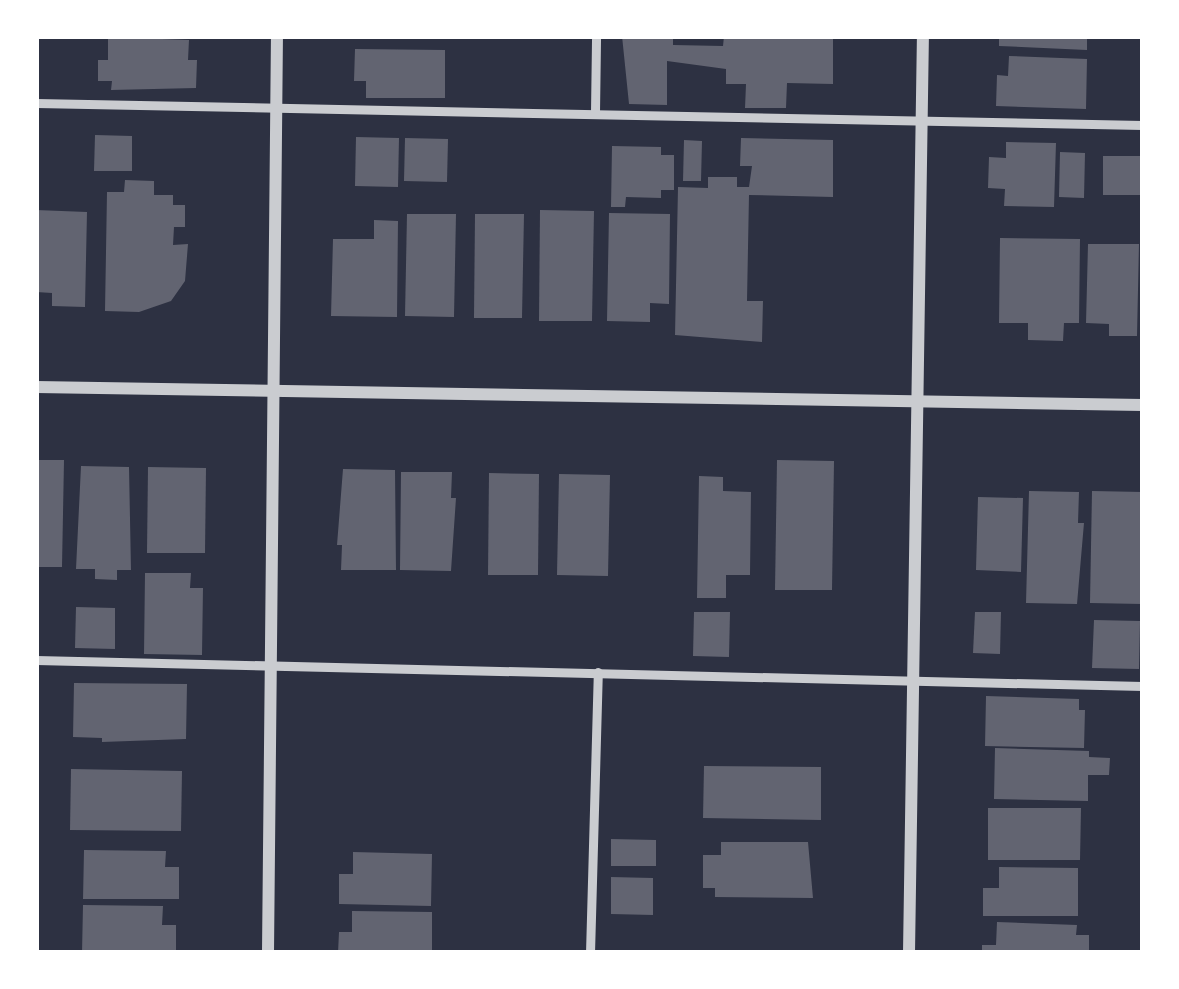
<!DOCTYPE html>
<html>
<head>
<meta charset="utf-8">
<style>
  body { margin:0 }
  #map { position:relative; width:1179px; height:989px; overflow:hidden; background:#2d3142; font-family:"DejaVu Sans",sans-serif }
  div>[style] { position:absolute }
  [style*='--x'] { left:calc(var(--x)*1px); top:calc(var(--y)*1px); width:calc(var(--w)*1px); rotate:calc(var(--a)*1deg) }
  .building>* { inset:0; background:#626471 }
  .service>* { height:9px; margin:-4.5px; padding:0 4.5px; transform-origin:4.5px; border-radius:4.5px; background:#caccd0 }
  .minor>* { height:12px; margin:-6px; padding:0 6px; transform-origin:6px; border-radius:6px; background:#caccd0 }
  span { translate:-50% -50%; white-space:nowrap; text-align:center; line-height:1.15; -webkit-text-stroke:10px #fff; paint-order:stroke }
  .frame { position:absolute; inset:0; border:39px solid #fff; pointer-events:none }
</style>
</head>
<body>
<div id="map">
  <div class="building">
    <i style="clip-path:polygon(622px 36px,673px 36px,673px 45px,723px 46px,724px 36px,833px 36px,833px 84px,787px 83px,786px 108px,745px 108px,746px 84px,726px 84px,726px 69px,667px 61px,667px 105px,629px 104px)"></i>
    <i style="clip-path:polygon(999px 36px,1087px 36px,1087px 50px,999px 46px)"></i>
    <i style="clip-path:polygon(108px 37px,189px 40px,188px 60px,197px 60px,196px 88px,111px 90px,112px 81px,98px 81px,98px 60px,108px 60px)"></i>
    <i style="clip-path:polygon(355px 49px,445px 50px,445px 98px,366px 98px,366px 81px,354px 81px)"></i>
    <i style="clip-path:polygon(1009px 56px,1087px 59px,1086px 109px,996px 106px,997px 75px,1008px 76px)"></i>
    <i style="clip-path:polygon(95px 135px,132px 136px,132px 171px,94px 171px)"></i>
    <i style="clip-path:polygon(356px 137px,399px 138px,398px 187px,355px 186px)"></i>
    <i style="clip-path:polygon(405px 138px,448px 139px,447px 182px,404px 181px)"></i>
    <i style="clip-path:polygon(741px 138px,833px 140px,833px 197px,749px 195px,747px 301px,763px 301px,762px 342px,675px 335px,678px 187px,708px 188px,708px 177px,737px 177px,737px 187px,749px 187px,752px 166px,740px 166px)"></i>
    <i style="clip-path:polygon(684px 140px,702px 141px,701px 181px,683px 181px)"></i>
    <i style="clip-path:polygon(1006px 142px,1056px 143px,1054px 207px,1004px 206px,1005px 189px,988px 188px,989px 157px,1006px 158px)"></i>
    <i style="clip-path:polygon(612px 146px,661px 147px,661px 155px,674px 155px,674px 190px,661px 190px,661px 198px,626px 197px,625px 207px,611px 207px)"></i>
    <i style="clip-path:polygon(1060px 152px,1085px 153px,1084px 198px,1059px 197px)"></i>
    <i style="clip-path:polygon(1103px 156px,1143px 156px,1143px 195px,1103px 195px)"></i>
    <i style="clip-path:polygon(125px 180px,154px 181px,154px 195px,173px 195px,173px 205px,185px 205px,185px 227px,174px 227px,173px 245px,188px 244px,185px 281px,171px 301px,139px 312px,105px 311px,107px 192px,124px 192px)"></i>
    <i style="clip-path:polygon(36px 210px,87px 212px,85px 307px,52px 306px,52px 293px,36px 292px)"></i>
    <i style="clip-path:polygon(540px 210px,594px 211px,592px 321px,539px 321px)"></i>
    <i style="clip-path:polygon(609px 213px,670px 214px,669px 304px,650px 303px,650px 322px,607px 321px)"></i>
    <i style="clip-path:polygon(407px 214px,456px 214px,454px 317px,405px 316px)"></i>
    <i style="clip-path:polygon(475px 214px,524px 214px,522px 318px,474px 318px)"></i>
    <i style="clip-path:polygon(374px 220px,398px 221px,397px 317px,331px 316px,333px 239px,374px 239px)"></i>
    <i style="clip-path:polygon(1000px 238px,1080px 239px,1079px 323px,1064px 323px,1063px 341px,1028px 340px,1028px 323px,999px 323px)"></i>
    <i style="clip-path:polygon(1088px 244px,1139px 244px,1137px 336px,1109px 336px,1109px 324px,1086px 323px)"></i>
    <i style="clip-path:polygon(36px 460px,64px 460px,62px 567px,36px 567px)"></i>
    <i style="clip-path:polygon(777px 460px,834px 461px,832px 590px,775px 590px)"></i>
    <i style="clip-path:polygon(81px 466px,129px 467px,131px 570px,117px 570px,117px 580px,95px 579px,95px 569px,76px 569px)"></i>
    <i style="clip-path:polygon(148px 467px,206px 468px,205px 553px,147px 553px)"></i>
    <i style="clip-path:polygon(343px 469px,395px 470px,396px 570px,341px 570px,342px 545px,337px 545px)"></i>
    <i style="clip-path:polygon(401px 472px,452px 472px,451px 498px,456px 498px,451px 571px,400px 570px)"></i>
    <i style="clip-path:polygon(489px 473px,539px 474px,538px 575px,488px 575px)"></i>
    <i style="clip-path:polygon(559px 474px,610px 475px,608px 576px,557px 575px)"></i>
    <i style="clip-path:polygon(699px 476px,723px 477px,723px 491px,751px 492px,750px 575px,726px 575px,726px 598px,697px 598px)"></i>
    <i style="clip-path:polygon(1029px 491px,1079px 492px,1078px 523px,1084px 523px,1077px 604px,1026px 603px)"></i>
    <i style="clip-path:polygon(1092px 491px,1143px 492px,1142px 604px,1090px 603px)"></i>
    <i style="clip-path:polygon(978px 497px,1023px 498px,1021px 572px,976px 570px)"></i>
    <i style="clip-path:polygon(145px 573px,191px 573px,190px 588px,203px 588px,202px 655px,144px 654px)"></i>
    <i style="clip-path:polygon(76px 607px,115px 608px,115px 649px,75px 648px)"></i>
    <i style="clip-path:polygon(694px 612px,730px 612px,729px 657px,693px 656px)"></i>
    <i style="clip-path:polygon(975px 612px,1001px 612px,1000px 654px,973px 653px)"></i>
    <i style="clip-path:polygon(1094px 620px,1140px 621px,1139px 669px,1092px 668px)"></i>
    <i style="clip-path:polygon(74px 683px,187px 684px,186px 739px,102px 742px,102px 738px,73px 737px)"></i>
    <i style="clip-path:polygon(986px 696px,1079px 699px,1079px 710px,1085px 710px,1084px 748px,985px 746px)"></i>
    <i style="clip-path:polygon(995px 748px,1089px 751px,1089px 757px,1110px 758px,1109px 775px,1088px 775px,1088px 801px,994px 799px)"></i>
    <i style="clip-path:polygon(704px 766px,821px 767px,821px 820px,703px 818px)"></i>
    <i style="clip-path:polygon(71px 769px,182px 771px,181px 831px,70px 830px)"></i>
    <i style="clip-path:polygon(988px 808px,1081px 808px,1080px 860px,988px 860px)"></i>
    <i style="clip-path:polygon(611px 839px,656px 840px,656px 866px,611px 866px)"></i>
    <i style="clip-path:polygon(721px 842px,808px 842px,813px 898px,715px 897px,715px 888px,703px 888px,703px 855px,721px 855px)"></i>
    <i style="clip-path:polygon(84px 850px,166px 851px,165px 867px,179px 867px,179px 899px,83px 899px)"></i>
    <i style="clip-path:polygon(353px 852px,432px 854px,431px 906px,339px 904px,339px 874px,353px 874px)"></i>
    <i style="clip-path:polygon(999px 867px,1078px 868px,1078px 916px,983px 916px,983px 888px,999px 888px)"></i>
    <i style="clip-path:polygon(611px 877px,653px 878px,653px 915px,611px 914px)"></i>
    <i style="clip-path:polygon(83px 905px,163px 906px,162px 925px,176px 925px,176px 953px,82px 953px)"></i>
    <i style="clip-path:polygon(352px 911px,432px 912px,432px 953px,338px 953px,339px 932px,352px 932px)"></i>
    <i style="clip-path:polygon(997px 922px,1077px 925px,1076px 935px,1089px 935px,1089px 953px,982px 953px,982px 945px,996px 945px)"></i>
  </div>
  <div class="service">
    <i style="--x:36;--y:103;--w:1107;--a:1.14"></i>
    <i style="--x:595;--y:112;--w:76;--a:-89.2"></i>
    <i style="--x:36;--y:660;--w:1107;--a:1.35"></i>
    <i style="--x:590;--y:953;--w:281;--a:-88.4"></i>
  </div>
  <div class="minor">
    <i style="--x:36;--y:387;--w:1107;--a:0.93"></i>
    <i style="--x:268;--y:953;--w:917;--a:-89.44"></i>
    <i style="--x:909;--y:953;--w:917;--a:-89.13"></i>
  </div>
  <div class="frame"></div>
</div>
</body>
</html>
